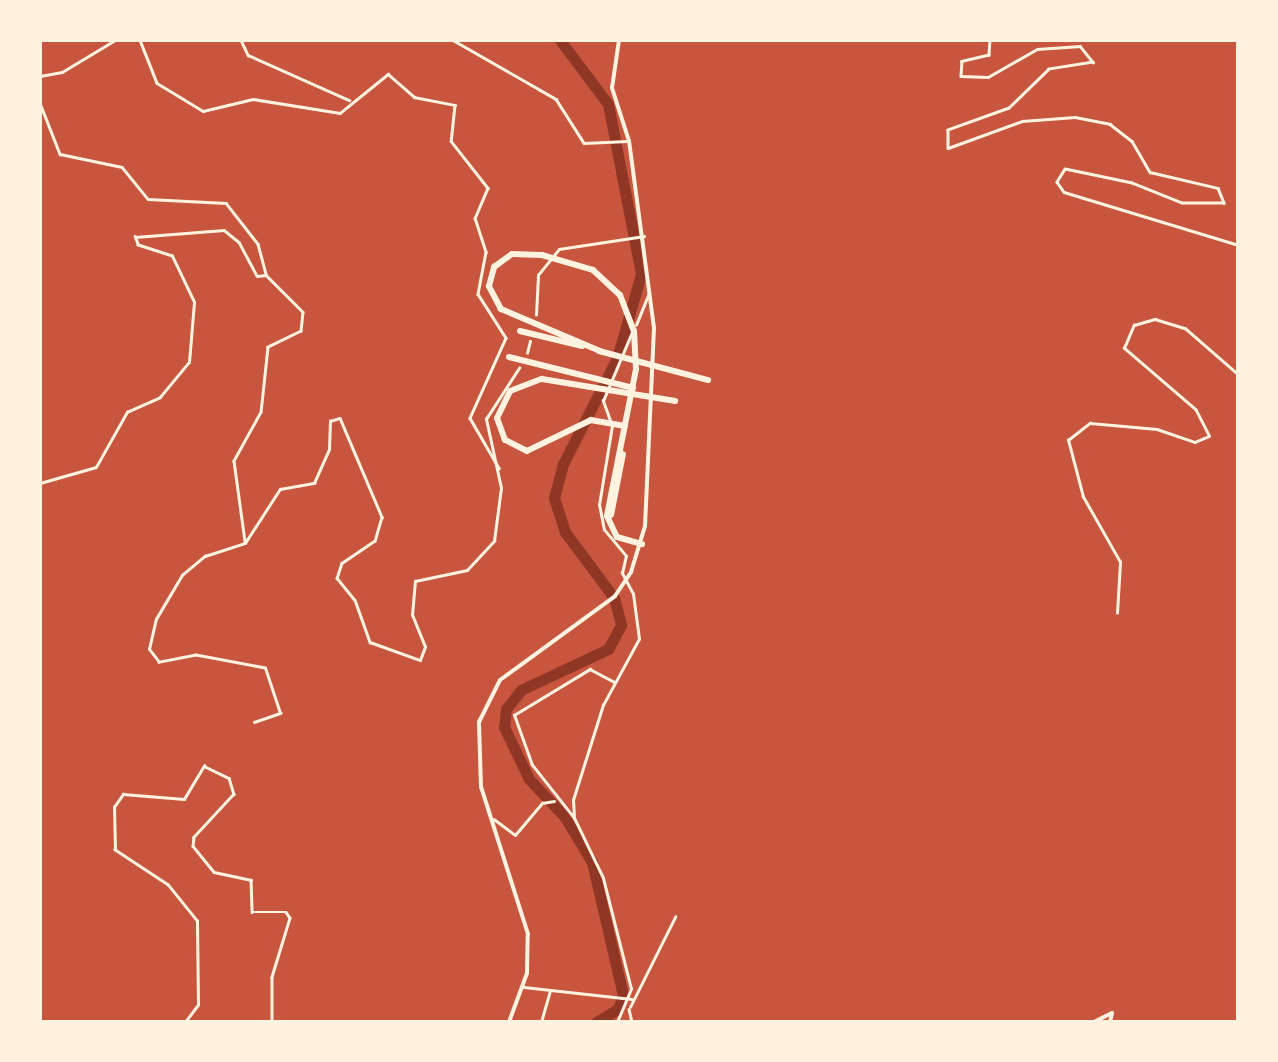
<!DOCTYPE html>
<html>
<head>
<meta charset="utf-8">
<style>
  body { margin:0 }
  #map { position:relative; width:1278px; height:1062px; overflow:hidden; background:#c8553d; font-family:"Sofia Sans Condensed",sans-serif }
  div>[style] { position:absolute }
  [style*='--x'] { left:calc(var(--x)*1px); top:calc(var(--y)*1px); width:calc(var(--w)*1px); rotate:calc(var(--a)*1deg) }
  .river>* { height:11px; margin:-5.5px; padding:0 5.5px; transform-origin:5.5px; border-radius:5.5px; background:#8f3625 }
  .minor>* { height:2.5px; margin:-1.25px; padding:0 1.25px; transform-origin:1.25px; border-radius:1.25px; background:#fff3e0 }
  .secondary>* { height:4px; margin:-2px; padding:0 2px; transform-origin:2px; border-radius:2px; background:#fff3e0 }
  .motorway>* { height:6px; margin:-3px; padding:0 3px; transform-origin:3px; border-radius:3px; background:#fff3e0 }
  span { translate:-50% -50%; white-space:nowrap; text-align:center; line-height:1.15; -webkit-text-stroke:8px #fff3e0; paint-order:stroke }
  .frame { position:absolute; inset:0; border:42px solid #fff3e0; pointer-events:none }
</style>
</head>
<body>
<div id="map">
  <div class="river">
    <i style="--x:560;--y:40;--w:80;--a:53.1"></i>
    <i style="--x:608;--y:104;--w:173;--a:79"></i>
    <i style="--x:641;--y:274;--w:87;--a:105.9"></i>
    <i style="--x:617;--y:358;--w:119;--a:117"></i>
    <i style="--x:563;--y:464;--w:35;--a:105"></i>
    <i style="--x:554;--y:498;--w:36;--a:72"></i>
    <i style="--x:565;--y:532;--w:82;--a:53.4"></i>
    <i style="--x:614;--y:598;--w:28;--a:75"></i>
    <i style="--x:621;--y:625;--w:27;--a:118"></i>
    <i style="--x:608;--y:649;--w:96;--a:154.8"></i>
    <i style="--x:521;--y:690;--w:24;--a:128"></i>
    <i style="--x:506;--y:709;--w:18;--a:96"></i>
    <i style="--x:504;--y:727;--w:58;--a:64.3"></i>
    <i style="--x:529;--y:779;--w:51;--a:46.6"></i>
    <i style="--x:564;--y:816;--w:54;--a:58.7"></i>
    <i style="--x:592;--y:862;--w:137;--a:76.9"></i>
    <i style="--x:623;--y:995;--w:15;--a:110"></i>
    <i style="--x:618;--y:1009;--w:26;--a:149"></i>
  </div>
  <div class="minor">
    <i style="--x:140;--y:40;--w:46;--a:68.4"></i>
    <i style="--x:157;--y:83;--w:54;--a:31.3"></i>
    <i style="--x:203;--y:111;--w:51;--a:-13.5"></i>
    <i style="--x:253;--y:99;--w:88;--a:9.1"></i>
    <i style="--x:340;--y:113;--w:62;--a:-39.1"></i>
    <i style="--x:388;--y:74;--w:35;--a:41"></i>
    <i style="--x:414;--y:97;--w:42;--a:11"></i>
    <i style="--x:455;--y:105;--w:36;--a:96"></i>
    <i style="--x:451;--y:141;--w:60;--a:51.8"></i>
    <i style="--x:488;--y:188;--w:33;--a:113"></i>
    <i style="--x:475;--y:218;--w:36;--a:72"></i>
    <i style="--x:486;--y:252;--w:43;--a:100.8"></i>
    <i style="--x:478;--y:294;--w:52;--a:57.5"></i>
    <i style="--x:506;--y:338;--w:88;--a:114.2"></i>
    <i style="--x:470;--y:418;--w:58;--a:59.9"></i>
    <i style="--x:241;--y:40;--w:17;--a:65"></i>
    <i style="--x:248;--y:55;--w:111;--a:24"></i>
    <i style="--x:453;--y:40;--w:119;--a:29.8"></i>
    <i style="--x:556;--y:99;--w:52;--a:57.5"></i>
    <i style="--x:584;--y:143;--w:43;--a:-2.7"></i>
    <i style="--x:990;--y:40;--w:15;--a:94"></i>
    <i style="--x:989;--y:55;--w:28;--a:167"></i>
    <i style="--x:962;--y:61;--w:15;--a:94"></i>
    <i style="--x:961;--y:76;--w:27;--a:2"></i>
    <i style="--x:988;--y:77;--w:56;--a:-29.7"></i>
    <i style="--x:1037;--y:49;--w:43;--a:-4"></i>
    <i style="--x:1080;--y:46;--w:21;--a:51"></i>
    <i style="--x:1093;--y:62;--w:45;--a:171"></i>
    <i style="--x:1049;--y:69;--w:56;--a:135.7"></i>
    <i style="--x:1009;--y:108;--w:65;--a:160.2"></i>
    <i style="--x:948;--y:130;--w:18;--a:90"></i>
    <i style="--x:948;--y:148;--w:79;--a:-20"></i>
    <i style="--x:1022;--y:121;--w:53;--a:-4.3"></i>
    <i style="--x:1075;--y:117;--w:36;--a:11"></i>
    <i style="--x:1110;--y:124;--w:28;--a:38"></i>
    <i style="--x:1132;--y:141;--w:36;--a:60"></i>
    <i style="--x:1150;--y:172;--w:70;--a:13.2"></i>
    <i style="--x:1218;--y:188;--w:16;--a:68"></i>
    <i style="--x:1224;--y:203;--w:42;--a:180"></i>
    <i style="--x:1182;--y:203;--w:54;--a:-158.2"></i>
    <i style="--x:1132;--y:183;--w:68;--a:-168.2"></i>
    <i style="--x:1065;--y:169;--w:15;--a:122"></i>
    <i style="--x:1057;--y:182;--w:12;--a:55"></i>
    <i style="--x:1064;--y:192;--w:182;--a:16.9"></i>
    <i style="--x:40;--y:76;--w:22;--a:-10"></i>
    <i style="--x:62;--y:72;--w:62;--a:-31.1"></i>
    <i style="--x:40;--y:103;--w:55;--a:68.6"></i>
    <i style="--x:60;--y:154;--w:63;--a:11.8"></i>
    <i style="--x:122;--y:167;--w:41;--a:50.9"></i>
    <i style="--x:148;--y:199;--w:78;--a:2.9"></i>
    <i style="--x:226;--y:203;--w:52;--a:52"></i>
    <i style="--x:258;--y:244;--w:30;--a:75"></i>
    <i style="--x:536;--y:315;--w:40;--a:-87.1"></i>
    <i style="--x:538;--y:275;--w:33;--a:-51"></i>
    <i style="--x:559;--y:249;--w:86;--a:-8.7"></i>
    <i style="--x:636;--y:325;--w:32;--a:-68"></i>
    <i style="--x:527;--y:353;--w:12;--a:-76"></i>
    <i style="--x:40;--y:483;--w:58;--a:-15.9"></i>
    <i style="--x:96;--y:467;--w:63;--a:-60.6"></i>
    <i style="--x:127;--y:412;--w:36;--a:-24"></i>
    <i style="--x:160;--y:397;--w:45;--a:-50.4"></i>
    <i style="--x:189;--y:362;--w:60;--a:-85.2"></i>
    <i style="--x:194;--y:302;--w:51;--a:-115.6"></i>
    <i style="--x:172;--y:256;--w:36;--a:-162"></i>
    <i style="--x:138;--y:245;--w:9;--a:-111"></i>
    <i style="--x:135;--y:237;--w:89;--a:-4.5"></i>
    <i style="--x:224;--y:230;--w:19;--a:39"></i>
    <i style="--x:239;--y:242;--w:38;--a:62"></i>
    <i style="--x:257;--y:276;--w:9;--a:-6"></i>
    <i style="--x:266;--y:275;--w:52;--a:45"></i>
    <i style="--x:303;--y:312;--w:19;--a:96"></i>
    <i style="--x:301;--y:331;--w:37;--a:154"></i>
    <i style="--x:268;--y:347;--w:65;--a:96.1"></i>
    <i style="--x:261;--y:412;--w:56;--a:118.9"></i>
    <i style="--x:234;--y:461;--w:81;--a:82.2"></i>
    <i style="--x:1117;--y:613;--w:51;--a:-86.6"></i>
    <i style="--x:1120;--y:562;--w:75;--a:-119.6"></i>
    <i style="--x:1083;--y:497;--w:59;--a:-104.7"></i>
    <i style="--x:1068;--y:440;--w:28;--a:-38"></i>
    <i style="--x:1090;--y:423;--w:67;--a:5.1"></i>
    <i style="--x:1157;--y:429;--w:40;--a:18.9"></i>
    <i style="--x:1195;--y:442;--w:15;--a:-23"></i>
    <i style="--x:1209;--y:436;--w:29;--a:-117"></i>
    <i style="--x:1196;--y:410;--w:95;--a:-139.3"></i>
    <i style="--x:1124;--y:348;--w:25;--a:-67"></i>
    <i style="--x:1134;--y:325;--w:22;--a:-16"></i>
    <i style="--x:1155;--y:319;--w:31;--a:17"></i>
    <i style="--x:1185;--y:328;--w:70;--a:41"></i>
    <i style="--x:254;--y:722;--w:28;--a:-19"></i>
    <i style="--x:280;--y:713;--w:47;--a:-108.4"></i>
    <i style="--x:265;--y:668;--w:70;--a:-169.3"></i>
    <i style="--x:196;--y:655;--w:38;--a:169"></i>
    <i style="--x:159;--y:662;--w:16;--a:-128"></i>
    <i style="--x:149;--y:649;--w:31;--a:-77"></i>
    <i style="--x:156;--y:619;--w:51;--a:-59.4"></i>
    <i style="--x:182;--y:575;--w:30;--a:-40"></i>
    <i style="--x:205;--y:556;--w:42;--a:-18"></i>
    <i style="--x:245;--y:543;--w:64;--a:-57.1"></i>
    <i style="--x:280;--y:489;--w:35;--a:-10"></i>
    <i style="--x:314;--y:483;--w:37;--a:-66"></i>
    <i style="--x:329;--y:449;--w:28;--a:-88"></i>
    <i style="--x:330;--y:421;--w:10;--a:-17"></i>
    <i style="--x:340;--y:418;--w:108;--a:67"></i>
    <i style="--x:382;--y:517;--w:25;--a:106"></i>
    <i style="--x:375;--y:541;--w:40;--a:146"></i>
    <i style="--x:342;--y:563;--w:16;--a:108"></i>
    <i style="--x:337;--y:578;--w:28;--a:51"></i>
    <i style="--x:355;--y:600;--w:45;--a:70.3"></i>
    <i style="--x:370;--y:642;--w:53;--a:19.8"></i>
    <i style="--x:420;--y:660;--w:14;--a:-69"></i>
    <i style="--x:425;--y:647;--w:35;--a:-112"></i>
    <i style="--x:412;--y:615;--w:34;--a:-85"></i>
    <i style="--x:415;--y:581;--w:53;--a:-11.9"></i>
    <i style="--x:467;--y:570;--w:40;--a:-47"></i>
    <i style="--x:494;--y:541;--w:53;--a:-82.5"></i>
    <i style="--x:501;--y:488;--w:71;--a:-102.3"></i>
    <i style="--x:486;--y:419;--w:61;--a:-57.1"></i>
    <i style="--x:574;--y:818;--w:68;--a:-128.4"></i>
    <i style="--x:532;--y:765;--w:53;--a:-109.8"></i>
    <i style="--x:514;--y:715;--w:89;--a:-31.2"></i>
    <i style="--x:590;--y:669;--w:27;--a:28"></i>
    <i style="--x:494;--y:819;--w:26;--a:37"></i>
    <i style="--x:515;--y:835;--w:42;--a:-49.8"></i>
    <i style="--x:542;--y:803;--w:12;--a:-9"></i>
    <i style="--x:524;--y:987;--w:108;--a:6.4"></i>
    <i style="--x:630;--y:1007;--w:101;--a:-63.4"></i>
    <i style="--x:629;--y:1009;--w:13;--a:77"></i>
    <i style="--x:185;--y:1022;--w:21;--a:-53"></i>
    <i style="--x:198;--y:1005;--w:84;--a:-90.7"></i>
    <i style="--x:197;--y:921;--w:46;--a:-128.9"></i>
    <i style="--x:168;--y:885;--w:64;--a:-146.6"></i>
    <i style="--x:115;--y:850;--w:43;--a:-91.3"></i>
    <i style="--x:114;--y:807;--w:16;--a:-55"></i>
    <i style="--x:123;--y:794;--w:61;--a:4.7"></i>
    <i style="--x:184;--y:799;--w:39;--a:-59"></i>
    <i style="--x:204;--y:766;--w:28;--a:26"></i>
    <i style="--x:229;--y:778;--w:17;--a:73"></i>
    <i style="--x:234;--y:794;--w:59;--a:132.9"></i>
    <i style="--x:194;--y:837;--w:9;--a:96"></i>
    <i style="--x:193;--y:846;--w:33;--a:51"></i>
    <i style="--x:214;--y:872;--w:38;--a:12"></i>
    <i style="--x:251;--y:880;--w:32;--a:88"></i>
    <i style="--x:252;--y:912;--w:34;--a:0"></i>
    <i style="--x:286;--y:912;--w:7;--a:56"></i>
    <i style="--x:290;--y:918;--w:62;--a:107"></i>
    <i style="--x:272;--y:977;--w:45;--a:90"></i>
    <i style="--x:541;--y:1022;--w:32;--a:-74"></i>
    <i style="--x:617;--y:1022;--w:36;--a:-67"></i>
    <i style="--x:631;--y:989;--w:114;--a:-104.2"></i>
    <i style="--x:603;--y:878;--w:67;--a:-115.8"></i>
    <i style="--x:574;--y:818;--w:18;--a:-93"></i>
    <i style="--x:573;--y:800;--w:100;--a:-72.5"></i>
    <i style="--x:603;--y:705;--w:75;--a:-61.4"></i>
    <i style="--x:639;--y:639;--w:45;--a:-97.6"></i>
    <i style="--x:633;--y:594;--w:24;--a:-118"></i>
    <i style="--x:622;--y:573;--w:17;--a:-77"></i>
    <i style="--x:626;--y:556;--w:34;--a:-130"></i>
    <i style="--x:604;--y:530;--w:25;--a:-101"></i>
    <i style="--x:599;--y:505;--w:80;--a:-80.7"></i>
    <i style="--x:612;--y:426;--w:27;--a:-110"></i>
    <i style="--x:603;--y:401;--w:75;--a:-67.2"></i>
  </div>
  <div class="secondary">
    <i style="--x:509;--y:1022;--w:52;--a:-69.8"></i>
    <i style="--x:527;--y:973;--w:39;--a:-89"></i>
    <i style="--x:528;--y:934;--w:154;--a:-107.7"></i>
    <i style="--x:481;--y:787;--w:65;--a:-91.8"></i>
    <i style="--x:479;--y:722;--w:47;--a:-63.4"></i>
    <i style="--x:500;--y:680;--w:142;--a:-36.1"></i>
    <i style="--x:615;--y:596;--w:29;--a:-56"></i>
    <i style="--x:631;--y:572;--w:48;--a:-73.1"></i>
    <i style="--x:645;--y:526;--w:198;--a:-87.4"></i>
    <i style="--x:654;--y:328;--w:189;--a:-97.6"></i>
    <i style="--x:629;--y:141;--w:56;--a:-107.8"></i>
    <i style="--x:612;--y:88;--w:49;--a:-81.7"></i>
    <i style="--x:1094;--y:1022;--w:20;--a:-27"></i>
    <i style="--x:1112;--y:1013;--w:9;--a:103"></i>
  </div>
  <div class="motorway">
    <i style="--x:520;--y:331;--w:64;--a:13.6"></i>
    <i style="--x:599;--y:351;--w:113;--a:14.9"></i>
    <i style="--x:600;--y:351;--w:108;--a:-157"></i>
    <i style="--x:501;--y:309;--w:26;--a:-118"></i>
    <i style="--x:489;--y:286;--w:20;--a:-75"></i>
    <i style="--x:494;--y:267;--w:22;--a:-36"></i>
    <i style="--x:512;--y:254;--w:30;--a:2"></i>
    <i style="--x:542;--y:255;--w:53;--a:16.4"></i>
    <i style="--x:593;--y:270;--w:37;--a:43"></i>
    <i style="--x:620;--y:295;--w:39;--a:69"></i>
    <i style="--x:634;--y:331;--w:38;--a:87"></i>
    <i style="--x:636;--y:369;--w:150;--a:101.2"></i>
    <i style="--x:607;--y:516;--w:23;--a:65"></i>
    <i style="--x:617;--y:537;--w:26;--a:16"></i>
    <i style="--x:509;--y:357;--w:128;--a:14"></i>
    <i style="--x:625;--y:426;--w:35;--a:-170"></i>
    <i style="--x:591;--y:420;--w:71;--a:154.2"></i>
    <i style="--x:527;--y:451;--w:25;--a:-153"></i>
    <i style="--x:505;--y:440;--w:23;--a:-110"></i>
    <i style="--x:497;--y:418;--w:30;--a:-64"></i>
    <i style="--x:510;--y:391;--w:34;--a:-21"></i>
    <i style="--x:542;--y:379;--w:135;--a:9.4"></i>
    <i style="--x:611;--y:515;--w:62;--a:-78.9"></i>
  </div>
  <div class="frame"></div>
</div>
</body>
</html>
